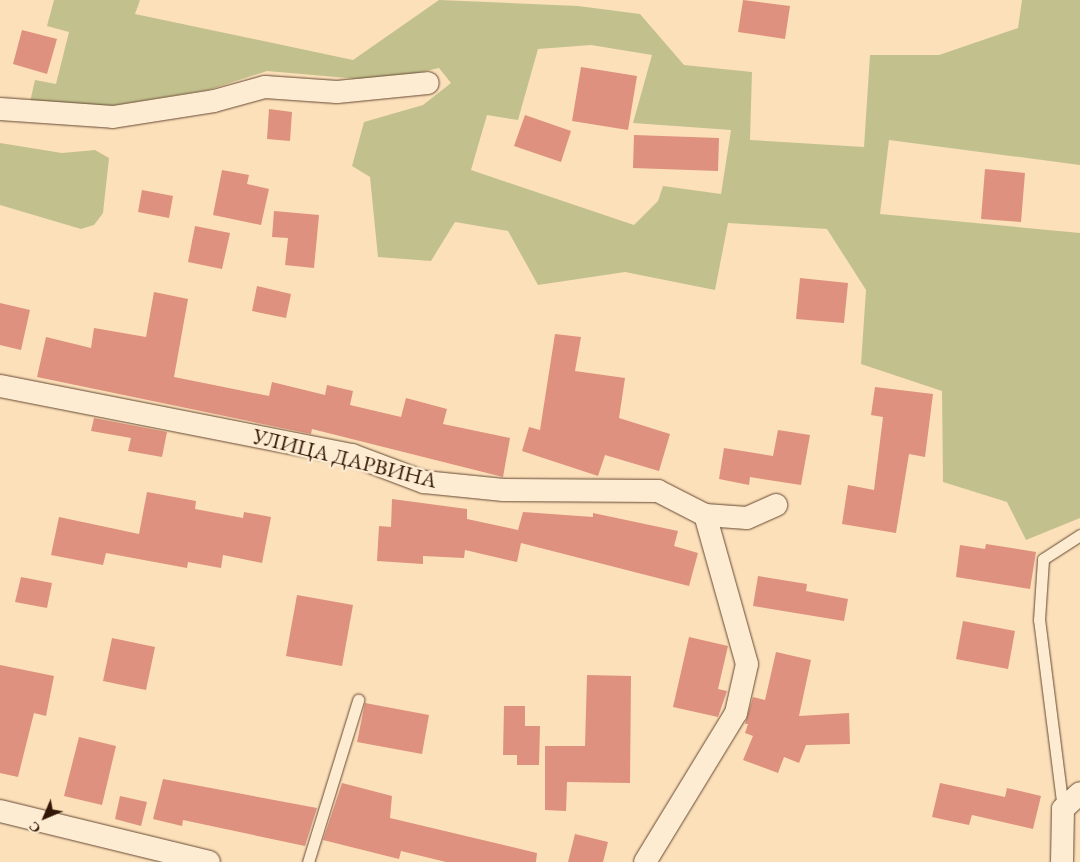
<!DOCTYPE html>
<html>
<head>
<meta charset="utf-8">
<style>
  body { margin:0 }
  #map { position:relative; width:1080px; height:862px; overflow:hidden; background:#fce0b9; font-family:"EB Garamond",serif }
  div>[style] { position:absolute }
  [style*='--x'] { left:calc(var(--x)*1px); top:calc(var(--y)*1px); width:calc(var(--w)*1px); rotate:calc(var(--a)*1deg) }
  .green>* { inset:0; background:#c2c18d }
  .building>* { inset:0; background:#de917e }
  .roads { filter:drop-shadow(0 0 1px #654934) drop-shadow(0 0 1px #654934) }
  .service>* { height:11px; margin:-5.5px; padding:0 5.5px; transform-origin:5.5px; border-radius:5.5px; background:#fdebd2 }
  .minor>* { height:22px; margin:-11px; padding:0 11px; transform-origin:11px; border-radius:11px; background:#fdebd2 }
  span { translate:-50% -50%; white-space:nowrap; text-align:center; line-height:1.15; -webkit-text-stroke:5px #fdebd2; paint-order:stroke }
  .street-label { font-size:22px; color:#331707 }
  .north { position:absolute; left:20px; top:792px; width:50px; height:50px; -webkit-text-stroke:4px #fdebd2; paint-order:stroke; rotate:225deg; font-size:14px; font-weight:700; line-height:20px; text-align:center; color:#331707 }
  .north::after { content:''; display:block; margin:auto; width:18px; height:22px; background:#331707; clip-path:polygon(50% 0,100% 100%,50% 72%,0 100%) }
</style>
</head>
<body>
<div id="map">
  <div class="green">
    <i style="clip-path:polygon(evenodd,54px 0,140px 0,135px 14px,353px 60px,439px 0,578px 6px,640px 14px,684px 65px,752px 72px,750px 140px,864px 147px,870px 55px,939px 55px,1018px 28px,1022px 0,1080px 0,1080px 165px,889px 140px,880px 214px,1080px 233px,1080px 518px,1026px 540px,1007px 502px,943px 482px,942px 391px,861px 364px,866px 290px,827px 229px,728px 223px,715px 290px,625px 272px,538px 285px,508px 231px,455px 222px,431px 261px,378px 257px,370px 177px,352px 166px,364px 122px,423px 105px,451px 83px,439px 68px,382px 81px,267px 71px,208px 90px,110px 106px,30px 102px,35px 80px,56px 84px,69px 32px,47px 26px,54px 0,591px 45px,652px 55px,633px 123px,731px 130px,721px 194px,663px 186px,658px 201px,634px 225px,471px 170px,487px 115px,518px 120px,538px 49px,591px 45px)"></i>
    <i style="clip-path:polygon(0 143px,62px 153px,95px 150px,109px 158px,103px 213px,94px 225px,81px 229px,0 205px)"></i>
  </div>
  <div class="building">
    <i style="clip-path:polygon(743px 0,790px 6px,785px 39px,738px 32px)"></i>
    <i style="clip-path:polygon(22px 30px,57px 39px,47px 74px,13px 64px)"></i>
    <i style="clip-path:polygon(581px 67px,637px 76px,628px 130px,572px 121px)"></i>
    <i style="clip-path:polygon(269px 109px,292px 112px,290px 141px,267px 139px)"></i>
    <i style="clip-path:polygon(525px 115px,571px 131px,561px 162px,514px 146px)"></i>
    <i style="clip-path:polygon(634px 135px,719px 138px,718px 171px,633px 168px)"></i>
    <i style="clip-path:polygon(985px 169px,1025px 173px,1021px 222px,981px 219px)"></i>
    <i style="clip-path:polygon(222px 170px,249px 175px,247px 184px,269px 189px,261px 225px,213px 215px)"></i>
    <i style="clip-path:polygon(142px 190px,173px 196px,169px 218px,138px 212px)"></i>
    <i style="clip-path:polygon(274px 211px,319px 215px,314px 268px,285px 265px,288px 238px,272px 237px)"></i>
    <i style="clip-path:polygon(195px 226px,230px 233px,222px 269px,188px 262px)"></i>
    <i style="clip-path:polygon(800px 278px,848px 283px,844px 323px,796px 319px)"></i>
    <i style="clip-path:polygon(257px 286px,291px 294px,286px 318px,252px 311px)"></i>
    <i style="clip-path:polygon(154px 292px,188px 299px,174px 377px,269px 396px,272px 382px,325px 395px,327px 385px,353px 391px,350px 405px,401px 417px,406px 398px,447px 409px,443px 424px,510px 438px,503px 477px,312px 429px,311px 434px,37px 377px,46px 337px,91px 348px,94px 328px,146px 337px)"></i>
    <i style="clip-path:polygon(0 303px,30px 310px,21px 350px,0 345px)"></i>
    <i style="clip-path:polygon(555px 334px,581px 337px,575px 371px,625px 378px,619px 418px,670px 434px,659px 471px,605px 455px,598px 476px,522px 451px,529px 427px,540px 430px)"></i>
    <i style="clip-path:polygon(875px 387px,933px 394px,925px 457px,909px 454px,896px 533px,842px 524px,848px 485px,874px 490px,883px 417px,871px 415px)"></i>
    <i style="clip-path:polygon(94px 418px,167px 432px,162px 457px,128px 451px,131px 438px,91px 431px)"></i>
    <i style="clip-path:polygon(778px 430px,810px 435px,801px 485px,750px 477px,749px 485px,719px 479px,724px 448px,773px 456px)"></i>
    <i style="clip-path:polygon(147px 492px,196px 501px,195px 509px,243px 518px,244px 512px,271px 517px,262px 563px,223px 555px,221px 568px,188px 562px,187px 568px,106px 553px,103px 565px,51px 555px,59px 517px,139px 534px)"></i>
    <i style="clip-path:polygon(392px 499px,467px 509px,467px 519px,518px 530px,523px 512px,593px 517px,593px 513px,678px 531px,674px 546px,698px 553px,689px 586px,521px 543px,517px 562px,465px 550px,464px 558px,423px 556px,423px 564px,377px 561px,379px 526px,391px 527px)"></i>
    <i style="clip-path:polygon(986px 544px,1036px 552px,1030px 589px,956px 577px,960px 545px,985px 549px)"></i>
    <i style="clip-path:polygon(758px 576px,807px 584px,806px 591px,848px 599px,844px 621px,753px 606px)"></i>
    <i style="clip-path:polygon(21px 577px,52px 583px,47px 608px,15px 602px)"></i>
    <i style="clip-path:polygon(297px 595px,353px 605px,342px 666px,286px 656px)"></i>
    <i style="clip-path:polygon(963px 621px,1015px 631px,1008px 669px,956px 659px)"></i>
    <i style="clip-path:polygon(689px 637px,728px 646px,718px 689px,727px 691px,718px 717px,673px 707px)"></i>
    <i style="clip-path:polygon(112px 638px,155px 647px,146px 690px,103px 681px)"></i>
    <i style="clip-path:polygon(776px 652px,811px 660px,799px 716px,849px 713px,850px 744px,806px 745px,799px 763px,784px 757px,778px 773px,743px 760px,753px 736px,745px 733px,748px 724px,745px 724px,753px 697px,765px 700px)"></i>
    <i style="clip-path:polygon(0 665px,54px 676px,46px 716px,34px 713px,18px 777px,0 773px)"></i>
    <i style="clip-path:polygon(587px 675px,631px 676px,630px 783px,567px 782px,566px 811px,545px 810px,545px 746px,585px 746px)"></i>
    <i style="clip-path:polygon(365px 703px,429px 715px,422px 754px,357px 742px)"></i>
    <i style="clip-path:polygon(504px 706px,525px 706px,525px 726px,540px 726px,539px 765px,517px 765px,517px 755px,503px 755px)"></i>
    <i style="clip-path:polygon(79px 737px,116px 746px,102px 805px,64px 796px)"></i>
    <i style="clip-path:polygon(163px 779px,317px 808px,305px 846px,183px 820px,182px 826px,153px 819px)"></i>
    <i style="clip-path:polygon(342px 783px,392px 796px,390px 818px,537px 853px,536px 862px,446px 862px,401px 851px,399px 859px,323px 840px)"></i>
    <i style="clip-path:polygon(940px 783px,1005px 797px,1007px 788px,1041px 796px,1033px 829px,972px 815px,969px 825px,932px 817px)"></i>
    <i style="clip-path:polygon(120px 796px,147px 802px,141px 826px,115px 819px)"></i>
    <i style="clip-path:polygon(575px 834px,608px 842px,603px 862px,568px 862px)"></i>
  </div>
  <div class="roads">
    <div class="service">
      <i style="--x:1063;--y:809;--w:191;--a:-97.2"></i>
      <i style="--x:1039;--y:620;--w:61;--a:-86.2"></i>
      <i style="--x:1043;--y:559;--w:44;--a:-33"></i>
      <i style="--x:308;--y:862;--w:170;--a:-72.8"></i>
    </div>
    <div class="minor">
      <i style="--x:0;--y:109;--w:113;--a:4"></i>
      <i style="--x:113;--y:117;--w:102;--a:-9"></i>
      <i style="--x:214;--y:101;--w:53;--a:-15.4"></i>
      <i style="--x:265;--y:87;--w:72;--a:4"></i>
      <i style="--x:337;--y:92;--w:91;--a:-5.6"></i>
      <i style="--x:0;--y:386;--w:359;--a:11.1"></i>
      <i style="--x:352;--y:455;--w:77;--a:20.6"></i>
      <i style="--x:424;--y:482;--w:80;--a:5.7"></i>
      <i style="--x:504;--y:490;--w:154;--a:0.4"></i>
      <i style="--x:658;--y:491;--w:53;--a:27.1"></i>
      <i style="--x:705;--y:515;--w:42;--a:4.1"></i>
      <i style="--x:747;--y:518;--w:32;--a:-24"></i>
      <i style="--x:0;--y:811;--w:215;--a:13.7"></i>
      <i style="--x:645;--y:862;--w:175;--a:-58.6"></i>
      <i style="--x:736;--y:713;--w:50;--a:-77.3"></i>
      <i style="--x:747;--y:664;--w:155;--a:-105.7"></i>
      <i style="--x:1062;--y:862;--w:53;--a:-88.9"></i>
      <i style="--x:1063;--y:809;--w:23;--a:-43"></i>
    </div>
  </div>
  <div class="street-label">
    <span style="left:345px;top:458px;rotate:14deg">УЛИЦА ДАРВИНА</span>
  </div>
  <div class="north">С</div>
</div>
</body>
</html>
